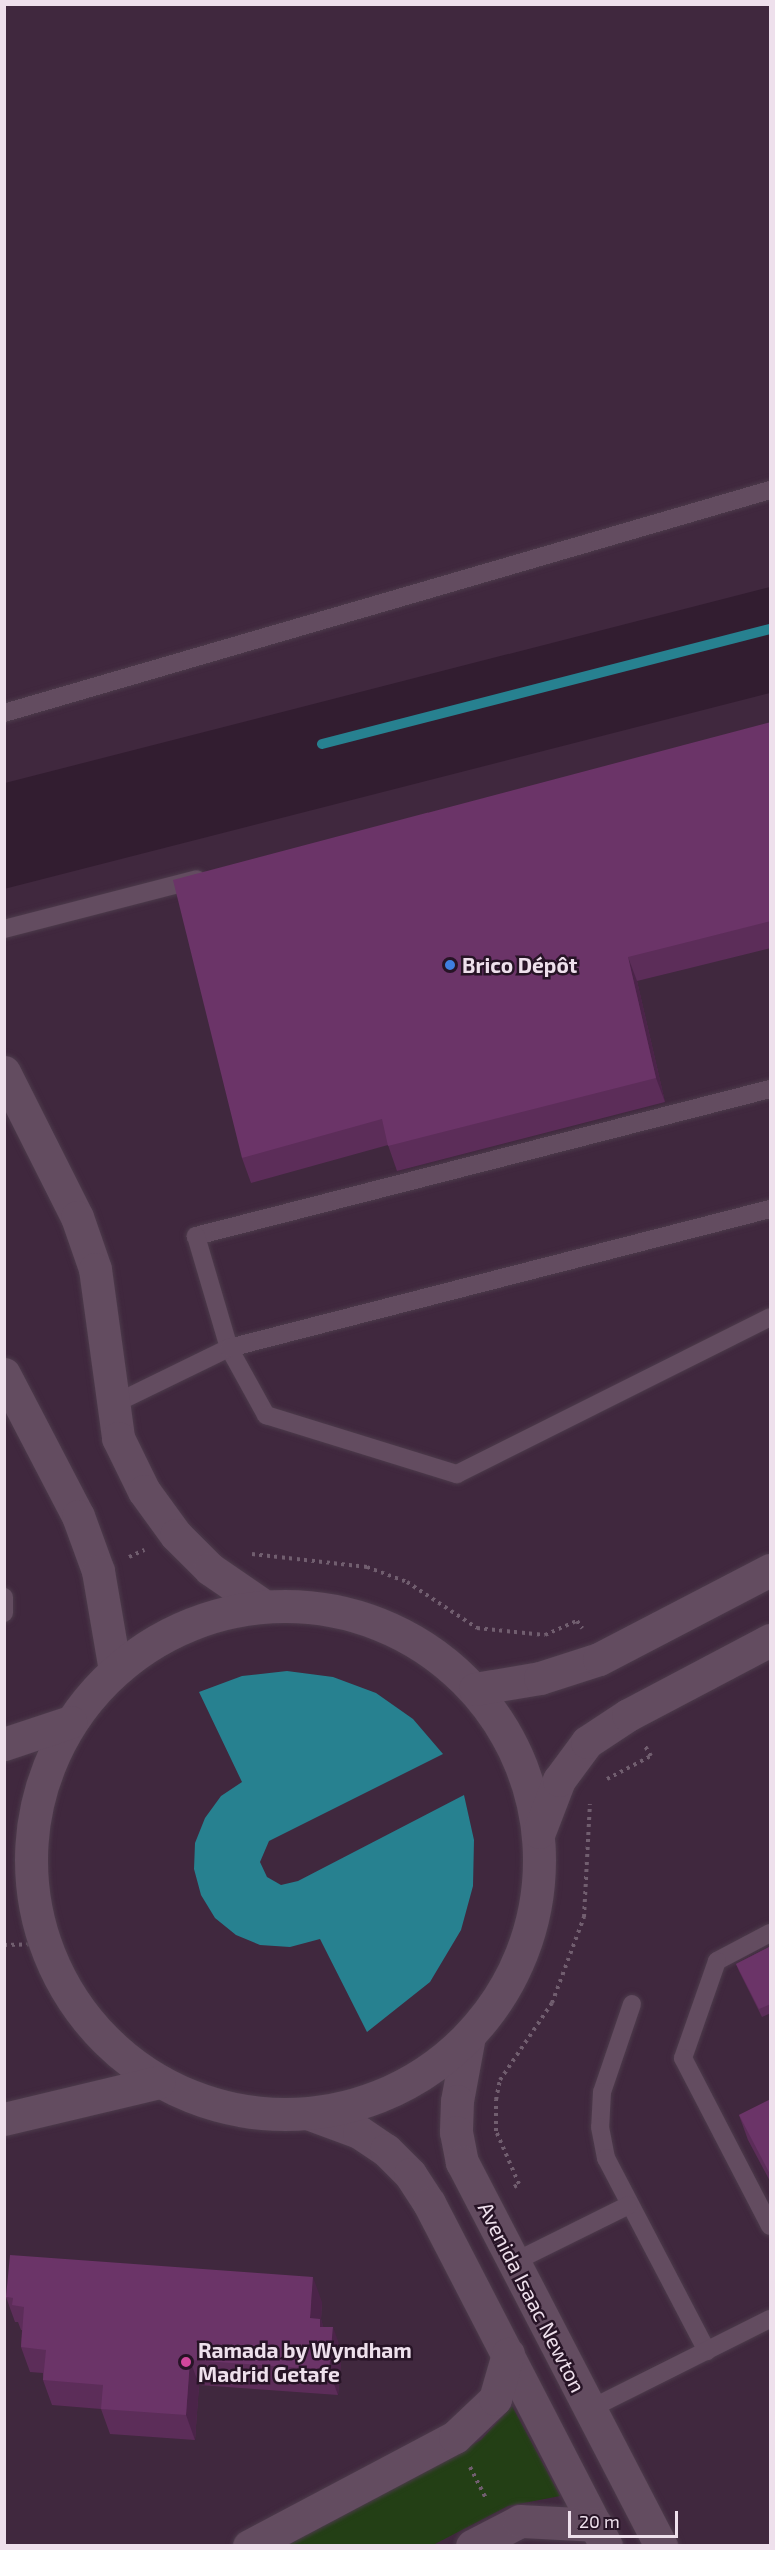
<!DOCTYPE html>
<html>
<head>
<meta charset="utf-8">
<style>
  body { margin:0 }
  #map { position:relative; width:775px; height:2550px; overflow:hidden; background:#321d30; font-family:"Exo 2",sans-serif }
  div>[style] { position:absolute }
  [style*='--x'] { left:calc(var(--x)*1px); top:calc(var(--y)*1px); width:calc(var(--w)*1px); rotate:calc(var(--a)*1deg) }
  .built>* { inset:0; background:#40283e }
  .green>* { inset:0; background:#233f15 }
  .water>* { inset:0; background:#278190 }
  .stream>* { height:10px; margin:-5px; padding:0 5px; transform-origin:5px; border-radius:5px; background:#278190 }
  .path>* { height:4px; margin-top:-2px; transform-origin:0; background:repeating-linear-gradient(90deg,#715e6f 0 3px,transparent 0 7.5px) }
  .roads { filter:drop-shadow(0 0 2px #4c3b4b) drop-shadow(0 0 2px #4c3b4b) }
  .lane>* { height:18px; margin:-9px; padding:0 9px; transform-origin:9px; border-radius:9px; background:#634c60 }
  .street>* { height:33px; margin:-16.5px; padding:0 16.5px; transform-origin:16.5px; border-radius:16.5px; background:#634c60 }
  .secondary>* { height:33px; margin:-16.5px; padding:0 16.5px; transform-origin:16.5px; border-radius:16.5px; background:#634c60 }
  .secondary>.ring { margin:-16.5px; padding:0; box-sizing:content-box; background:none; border:33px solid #634c60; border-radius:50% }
  .wall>* { inset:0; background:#5c2d59 }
  .shaded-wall>* { inset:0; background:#4b2449 }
  .building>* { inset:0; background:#6b3468 }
  .dots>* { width:16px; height:16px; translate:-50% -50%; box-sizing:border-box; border:3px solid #271426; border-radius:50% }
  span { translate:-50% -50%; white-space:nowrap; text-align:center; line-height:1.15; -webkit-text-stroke:5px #271426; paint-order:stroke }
  .poi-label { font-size:21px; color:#eee0ec; font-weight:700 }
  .left { translate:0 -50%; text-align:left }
  .street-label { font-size:21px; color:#eee0ec }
  .frame { position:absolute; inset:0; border:6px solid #eee0ec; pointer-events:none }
  .scale { position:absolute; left:568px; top:2511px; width:110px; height:27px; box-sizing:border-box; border:3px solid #eee0ec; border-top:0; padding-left:8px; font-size:18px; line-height:21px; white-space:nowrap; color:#eee0ec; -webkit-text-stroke:4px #271426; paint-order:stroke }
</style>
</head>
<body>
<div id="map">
  <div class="built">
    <i style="clip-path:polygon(5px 5px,770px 5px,770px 587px,5px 783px)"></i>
    <i style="clip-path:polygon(770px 693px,770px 2545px,5px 2545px,4px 889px)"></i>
  </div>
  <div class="green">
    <i style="clip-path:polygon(512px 2406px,560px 2496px,508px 2506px,433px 2545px,285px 2546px,481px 2440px)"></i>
  </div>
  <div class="water">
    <i style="clip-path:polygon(287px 1671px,333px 1677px,376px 1693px,413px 1719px,443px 1754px,269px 1841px,260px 1862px,267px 1877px,281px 1885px,298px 1881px,464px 1795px,474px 1840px,473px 1886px,461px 1930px,430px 1982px,367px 2032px,320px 1939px,290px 1947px,260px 1945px,236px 1935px,215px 1918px,201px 1895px,194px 1869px,195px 1843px,205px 1818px,221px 1796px,242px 1782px,199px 1692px,242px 1676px)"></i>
  </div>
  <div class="stream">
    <i style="--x:322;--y:744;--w:463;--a:-14.4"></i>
  </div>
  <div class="path">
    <i style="--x:252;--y:1554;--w:116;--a:6.4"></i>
    <i style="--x:367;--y:1567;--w:43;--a:20.6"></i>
    <i style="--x:407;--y:1582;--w:84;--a:33.3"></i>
    <i style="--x:477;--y:1628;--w:68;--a:5.9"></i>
    <i style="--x:545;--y:1635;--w:35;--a:-24"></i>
    <i style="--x:577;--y:1621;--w:9;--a:54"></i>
    <i style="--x:129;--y:1557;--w:17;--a:-25"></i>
    <i style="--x:607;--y:1779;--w:50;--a:-27.6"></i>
    <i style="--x:651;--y:1756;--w:12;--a:-121"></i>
    <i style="--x:4;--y:1945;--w:40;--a:-1.4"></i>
    <i style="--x:514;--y:2187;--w:6;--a:-31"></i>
    <i style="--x:519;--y:2184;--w:58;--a:-113.5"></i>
    <i style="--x:496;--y:2131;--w:31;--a:-90"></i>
    <i style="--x:496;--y:2100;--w:20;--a:-79"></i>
    <i style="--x:500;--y:2080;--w:93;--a:-56"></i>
    <i style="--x:552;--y:2003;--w:92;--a:-69.6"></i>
    <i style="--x:584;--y:1917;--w:113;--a:-87"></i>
    <i style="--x:470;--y:2467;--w:37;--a:63"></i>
  </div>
  <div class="roads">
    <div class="lane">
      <i style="--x:4;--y:713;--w:798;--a:-16.23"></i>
      <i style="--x:4;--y:929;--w:199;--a:-14.5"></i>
      <i style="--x:770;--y:1089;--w:593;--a:165.64"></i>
      <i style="--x:196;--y:1236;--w:117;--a:73.6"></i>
      <i style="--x:229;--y:1348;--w:77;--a:61.1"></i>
      <i style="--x:266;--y:1415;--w:200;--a:17.2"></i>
      <i style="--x:457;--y:1474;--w:350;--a:-26.6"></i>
      <i style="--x:114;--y:1404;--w:128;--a:-26"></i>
      <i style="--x:229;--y:1348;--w:559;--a:-14.41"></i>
      <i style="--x:4;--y:1597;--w:16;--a:90"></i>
      <i style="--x:770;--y:1933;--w:60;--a:152.2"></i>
      <i style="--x:717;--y:1961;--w:103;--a:109.3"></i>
      <i style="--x:683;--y:2058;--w:189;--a:62.6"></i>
      <i style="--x:632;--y:2004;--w:93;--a:108.8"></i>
      <i style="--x:602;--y:2092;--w:35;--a:93"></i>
      <i style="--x:600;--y:2127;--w:32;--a:79"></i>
      <i style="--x:606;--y:2158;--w:218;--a:62.4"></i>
      <i style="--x:514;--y:2262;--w:128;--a:-26.4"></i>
      <i style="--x:590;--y:2409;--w:201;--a:-26.6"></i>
    </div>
    <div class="street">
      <i style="--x:4;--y:1072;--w:162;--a:63.3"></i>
      <i style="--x:77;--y:1217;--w:55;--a:70.9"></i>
      <i style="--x:95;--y:1269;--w:171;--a:82.2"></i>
      <i style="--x:118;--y:1438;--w:59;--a:63.9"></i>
      <i style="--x:144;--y:1491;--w:54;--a:54"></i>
      <i style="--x:176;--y:1535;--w:48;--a:45"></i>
      <i style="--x:210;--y:1569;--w:65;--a:34.4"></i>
      <i style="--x:4;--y:1374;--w:160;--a:62.5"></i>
      <i style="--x:78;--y:1516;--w:59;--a:70"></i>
      <i style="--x:98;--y:1571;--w:100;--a:80.3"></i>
      <i style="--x:469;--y:2036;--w:66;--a:100.5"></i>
      <i style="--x:457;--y:2101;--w:31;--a:92"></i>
      <i style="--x:456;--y:2132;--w:31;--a:79"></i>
      <i style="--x:462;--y:2162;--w:433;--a:62.6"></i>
      <i style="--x:310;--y:2114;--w:52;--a:20.2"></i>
      <i style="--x:359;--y:2132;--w:32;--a:34"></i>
      <i style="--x:386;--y:2150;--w:34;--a:45"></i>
      <i style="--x:410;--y:2174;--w:35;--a:57"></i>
      <i style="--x:429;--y:2203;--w:386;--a:62.7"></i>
      <i style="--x:249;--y:2546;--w:233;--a:-27.9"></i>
      <i style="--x:455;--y:2437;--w:55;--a:-43.5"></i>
      <i style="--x:495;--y:2399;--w:47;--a:-73.9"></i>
      <i style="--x:472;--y:2546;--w:54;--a:-27.5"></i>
      <i style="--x:520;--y:2521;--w:76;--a:3"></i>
    </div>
    <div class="secondary">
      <i class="ring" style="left:31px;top:1606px;width:475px;height:475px"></i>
      <i style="--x:475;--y:1689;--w:66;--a:-9.6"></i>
      <i style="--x:540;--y:1678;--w:62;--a:-17.9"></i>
      <i style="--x:599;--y:1659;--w:193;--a:-27.5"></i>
      <i style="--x:4;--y:1744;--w:70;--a:-18.4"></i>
      <i style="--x:539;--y:1832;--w:56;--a:-69"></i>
      <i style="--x:559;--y:1780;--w:47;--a:-53.6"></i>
      <i style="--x:587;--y:1742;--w:49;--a:-33.4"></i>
      <i style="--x:628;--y:1715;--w:161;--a:-27.8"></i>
      <i style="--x:4;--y:2119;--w:159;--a:-13.4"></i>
    </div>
  </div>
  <div class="wall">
    <i style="clip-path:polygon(771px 722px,771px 948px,637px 981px,665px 1102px,397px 1171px,388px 1145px,251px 1183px,242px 1158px)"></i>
    <i style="clip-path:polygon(771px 1946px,771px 2013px,762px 2017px,739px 1971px,736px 1964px)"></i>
    <i style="clip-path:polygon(771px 2099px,771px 2183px,748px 2140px,739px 2115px)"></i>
    <i style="clip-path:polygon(6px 2297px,322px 2302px,321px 2319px,323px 2327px,342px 2352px,338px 2395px,199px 2385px,195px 2440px,110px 2434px,101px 2409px,52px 2405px,43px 2380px,43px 2373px,30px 2372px,21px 2347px,22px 2330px,21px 2330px,18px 2322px,15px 2322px)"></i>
  </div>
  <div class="shaded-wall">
    <i style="clip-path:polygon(628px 957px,637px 981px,665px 1102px,656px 1078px)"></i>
    <i style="clip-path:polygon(313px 2277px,322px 2302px,321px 2319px,329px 2344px,310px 2318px)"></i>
    <i style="clip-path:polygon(333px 2327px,342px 2352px,338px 2395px,329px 2370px)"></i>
    <i style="clip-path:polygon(190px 2360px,199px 2385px,195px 2440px,186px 2415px)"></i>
  </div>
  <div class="building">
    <i style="clip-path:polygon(771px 722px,771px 921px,628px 957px,656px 1078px,388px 1146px,382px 1119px,242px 1158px,173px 880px)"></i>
    <i style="clip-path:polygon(771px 1946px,771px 2004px,759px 2009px,736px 1964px)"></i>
    <i style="clip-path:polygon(771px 2099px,771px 2176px,739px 2115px)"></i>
    <i style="clip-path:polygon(10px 2255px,313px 2277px,310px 2318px,320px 2319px,320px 2327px,333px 2327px,329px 2370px,190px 2360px,186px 2415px,101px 2409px,103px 2385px,43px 2380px,46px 2350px,21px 2347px,24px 2307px,12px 2305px,13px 2298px,6px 2297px)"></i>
  </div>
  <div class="dots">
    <i style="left:450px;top:965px;background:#3f7fe0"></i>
    <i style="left:186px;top:2362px;background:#d1479c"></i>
  </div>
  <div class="poi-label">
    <span class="left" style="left:462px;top:965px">Brico Dépôt</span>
    <span class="left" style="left:198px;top:2362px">Ramada by Wyndham<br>Madrid Getafe</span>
  </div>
  <div class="street-label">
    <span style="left:532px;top:2297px;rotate:63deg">Avenida Isaac Newton</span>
  </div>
  <div class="frame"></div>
  <div class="scale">20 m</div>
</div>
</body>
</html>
